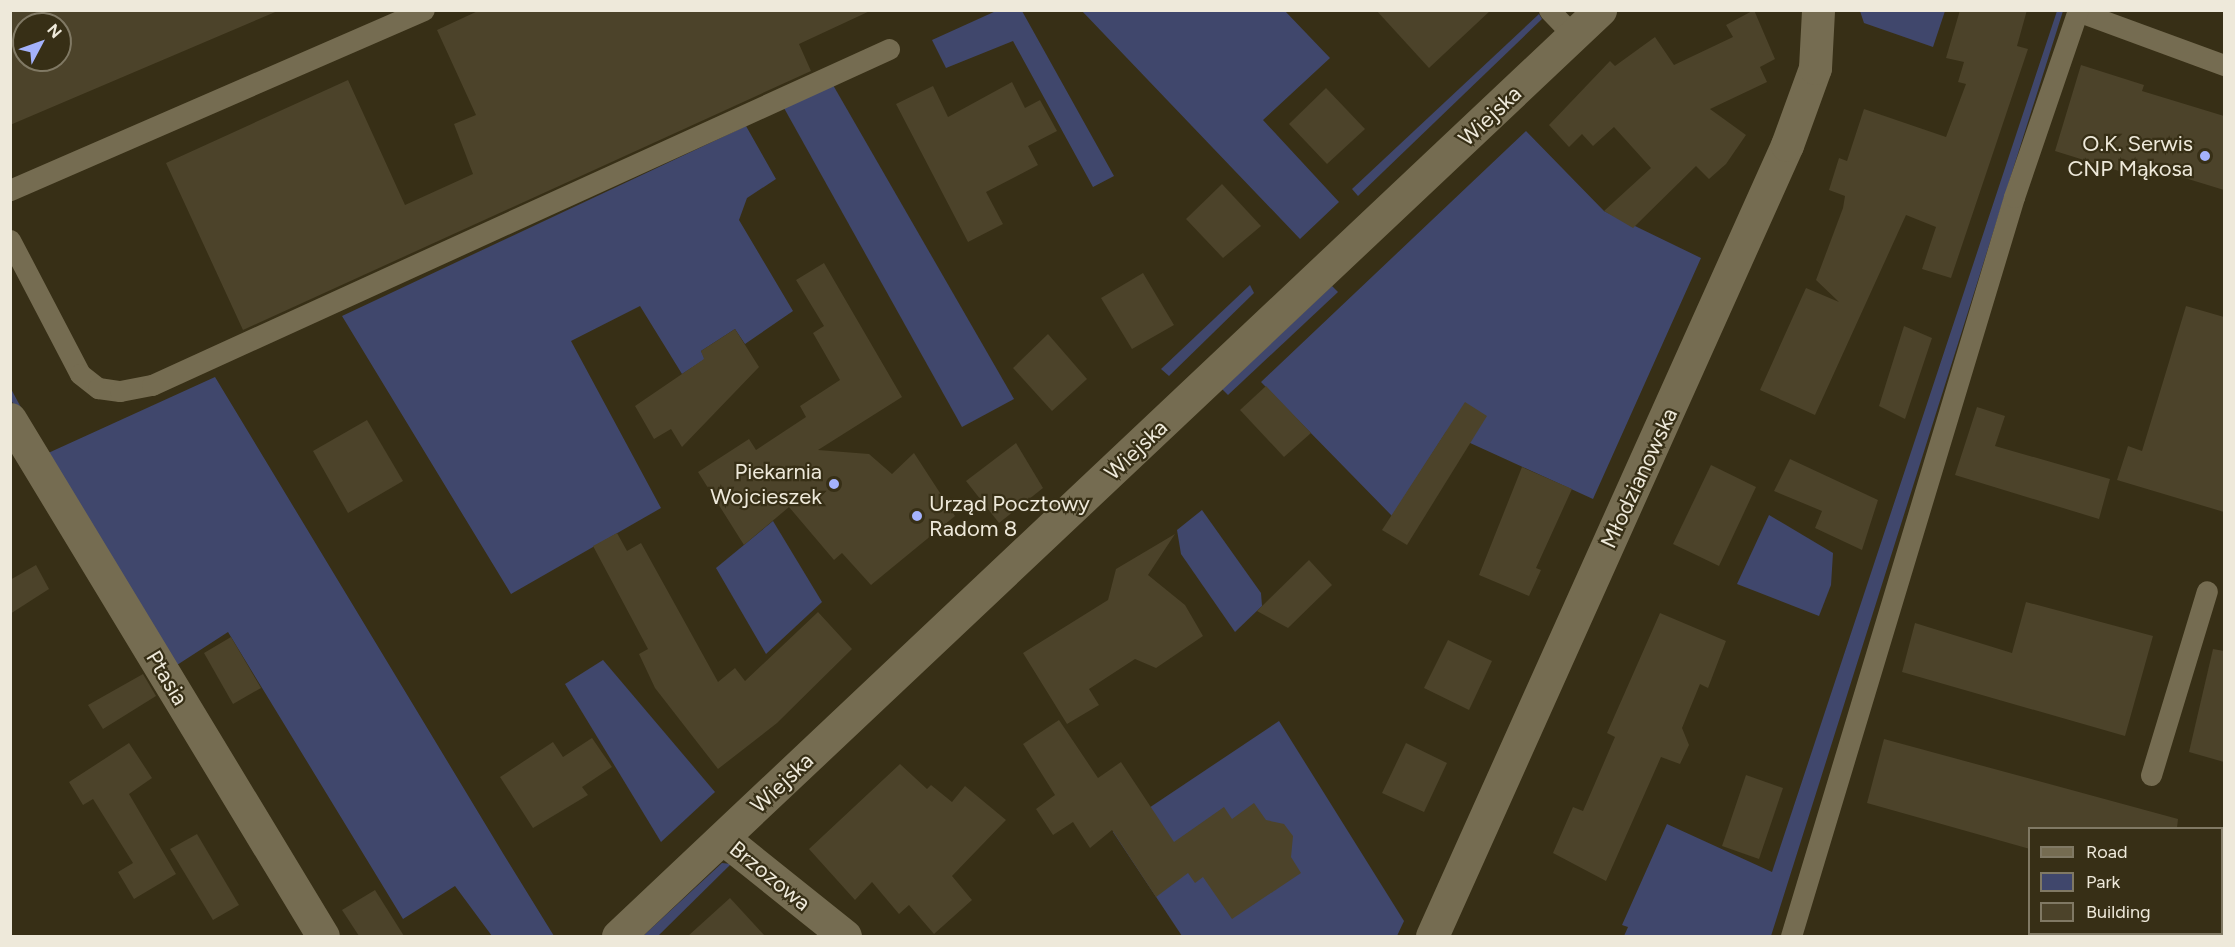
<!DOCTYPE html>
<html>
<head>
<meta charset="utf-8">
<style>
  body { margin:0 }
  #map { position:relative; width:2235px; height:947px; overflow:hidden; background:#372f16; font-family:Figtree,sans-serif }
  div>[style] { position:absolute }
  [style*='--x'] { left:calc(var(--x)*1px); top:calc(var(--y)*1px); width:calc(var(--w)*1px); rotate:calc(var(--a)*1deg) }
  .green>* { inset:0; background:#40476c }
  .building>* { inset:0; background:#4c432a }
  .lane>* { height:21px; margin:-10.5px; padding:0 10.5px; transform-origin:10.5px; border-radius:10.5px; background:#756c51 }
  .street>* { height:33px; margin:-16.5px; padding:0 16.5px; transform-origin:16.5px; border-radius:16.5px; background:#756c51 }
  .secondary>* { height:33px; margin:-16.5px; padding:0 16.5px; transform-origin:16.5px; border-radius:16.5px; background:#756c51 }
  .dots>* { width:16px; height:16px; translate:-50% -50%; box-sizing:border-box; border:3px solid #372f16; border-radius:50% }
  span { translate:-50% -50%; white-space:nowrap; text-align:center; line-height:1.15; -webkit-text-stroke:4.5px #372f16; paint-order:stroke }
  .street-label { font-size:22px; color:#eee9da }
  .poi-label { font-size:22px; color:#eee9da }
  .right { translate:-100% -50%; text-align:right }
  .left { translate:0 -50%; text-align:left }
  .frame { position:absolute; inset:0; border:12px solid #eee9da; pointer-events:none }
  .legend { position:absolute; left:2028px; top:827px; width:195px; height:108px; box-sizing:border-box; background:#372f16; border:2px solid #807964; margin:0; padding:8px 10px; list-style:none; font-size:18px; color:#eee9da }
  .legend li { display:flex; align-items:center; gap:12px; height:30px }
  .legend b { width:30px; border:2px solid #807964 }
  .north { position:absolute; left:12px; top:12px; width:60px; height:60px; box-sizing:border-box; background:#372f16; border:2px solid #807964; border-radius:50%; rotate:49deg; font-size:16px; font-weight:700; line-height:24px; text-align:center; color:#eee9da }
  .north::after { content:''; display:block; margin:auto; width:21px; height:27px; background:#a4b2fc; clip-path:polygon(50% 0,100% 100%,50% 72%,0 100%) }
</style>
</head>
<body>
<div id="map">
  <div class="green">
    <i style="clip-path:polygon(996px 11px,1022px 11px,1114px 176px,1093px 187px,1013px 41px,946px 68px,932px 40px)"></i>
    <i style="clip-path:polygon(1082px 11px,1285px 11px,1330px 58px,1263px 120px,1339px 202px,1300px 239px)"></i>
    <i style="clip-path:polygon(1860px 11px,1860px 10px,1945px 11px,1933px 47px,1864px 23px)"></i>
    <i style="clip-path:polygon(2057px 11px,2063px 11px,1771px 936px,1624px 936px,1628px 927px,1622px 925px,1667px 824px,1772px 872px)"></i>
    <i style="clip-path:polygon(1539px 14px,1542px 19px,1358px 196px,1352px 189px)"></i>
    <i style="clip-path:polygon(833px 85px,1014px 399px,962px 427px,784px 108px)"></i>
    <i style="clip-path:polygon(746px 126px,776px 179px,747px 198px,739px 220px,793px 311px,745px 344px,735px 329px,701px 351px,705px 359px,682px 374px,640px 306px,571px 341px,661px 508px,511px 594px,342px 316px)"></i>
    <i style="clip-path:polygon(1526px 131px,1604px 211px,1701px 258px,1593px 499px,1446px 432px,1392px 516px,1261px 382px)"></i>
    <i style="clip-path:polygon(1250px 285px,1254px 293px,1169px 376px,1161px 369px)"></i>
    <i style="clip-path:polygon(1332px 286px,1338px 292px,1228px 395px,1222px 389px)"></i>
    <i style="clip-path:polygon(215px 377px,504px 855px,554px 936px,492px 936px,455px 886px,403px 919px,228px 632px,177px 665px,11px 400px,10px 387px,46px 454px)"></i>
    <i style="clip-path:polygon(1202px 510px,1261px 593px,1262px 606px,1235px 632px,1181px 554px,1177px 530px)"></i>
    <i style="clip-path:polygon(1769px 515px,1833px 553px,1831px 585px,1819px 616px,1737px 584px)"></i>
    <i style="clip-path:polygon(773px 521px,822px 602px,766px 654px,716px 568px)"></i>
    <i style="clip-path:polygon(603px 660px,715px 792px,661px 842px,565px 684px)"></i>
    <i style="clip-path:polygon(1279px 721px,1404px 921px,1397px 936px,1182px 936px,1113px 832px)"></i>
    <i style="clip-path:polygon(722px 863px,731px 864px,658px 936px,643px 936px)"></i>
  </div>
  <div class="building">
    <i style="clip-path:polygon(evenodd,10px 10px,280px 10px,10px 125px,10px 10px,24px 24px,60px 24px,60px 60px,24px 60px,24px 24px)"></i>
    <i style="clip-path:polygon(480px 10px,872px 10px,799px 44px,811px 71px,243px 330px,166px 163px,348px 80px,405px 205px,473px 174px,454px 124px,476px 115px,437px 30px)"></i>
    <i style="clip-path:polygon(1376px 10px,1491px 10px,1429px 68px)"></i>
    <i style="clip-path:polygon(1754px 10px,1775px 59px,1760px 67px,1767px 82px,1710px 109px,1746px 135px,1726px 164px,1709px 179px,1696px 166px,1633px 228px,1604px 211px,1651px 168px,1614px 127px,1593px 146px,1582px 134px,1569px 147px,1549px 125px,1610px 61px,1615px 66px,1655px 37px,1674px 65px,1733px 37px,1726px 25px)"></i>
    <i style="clip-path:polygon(1960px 10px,2027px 10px,2017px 46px,2028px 49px,1951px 278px,1922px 269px,1936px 227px,1906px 215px,1815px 415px,1760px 390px,1806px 288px,1839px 302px,1816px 280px,1843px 208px,1845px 196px,1829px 190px,1839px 158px,1847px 161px,1864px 109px,1946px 137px,1966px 84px,1958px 82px,1964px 62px,1946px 58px)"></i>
    <i style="clip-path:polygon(2081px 65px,2144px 85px,2142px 91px,2224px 116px,2224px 190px,2123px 159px,2119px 171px,2055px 151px)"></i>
    <i style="clip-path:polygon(1012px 82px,1025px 108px,1040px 100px,1057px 131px,1028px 146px,1038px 165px,986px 192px,1003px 224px,968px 242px,896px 104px,933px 86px,948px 117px)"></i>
    <i style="clip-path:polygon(1326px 88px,1365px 129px,1327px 164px,1289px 124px)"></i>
    <i style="clip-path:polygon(1222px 184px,1261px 226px,1223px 258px,1186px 219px)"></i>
    <i style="clip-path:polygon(824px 263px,902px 397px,818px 450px,869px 454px,892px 474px,914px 453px,955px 516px,871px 585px,842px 553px,834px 560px,789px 507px,744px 545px,698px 472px,749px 439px,756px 450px,806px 417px,800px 406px,840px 380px,813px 333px,824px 326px,796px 280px)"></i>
    <i style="clip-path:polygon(1143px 273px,1174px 325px,1132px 349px,1101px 298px)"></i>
    <i style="clip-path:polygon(2186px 306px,2224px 317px,2224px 512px,2117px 480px,2128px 446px,2142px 451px)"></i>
    <i style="clip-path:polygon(1904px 326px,1932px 338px,1905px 419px,1879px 406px)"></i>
    <i style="clip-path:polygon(735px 329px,759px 367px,682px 447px,671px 429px,654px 439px,635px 406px,704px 359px,701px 351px)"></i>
    <i style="clip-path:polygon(1048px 334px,1087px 379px,1052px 411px,1013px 368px)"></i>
    <i style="clip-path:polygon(1266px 386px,1311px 433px,1284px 457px,1240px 410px)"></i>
    <i style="clip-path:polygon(1465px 402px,1487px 416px,1407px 545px,1382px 530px)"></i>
    <i style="clip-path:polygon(1977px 407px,2005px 416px,1995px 446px,2110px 479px,2099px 519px,1955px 475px)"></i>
    <i style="clip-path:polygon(367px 420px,403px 481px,348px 513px,313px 451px)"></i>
    <i style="clip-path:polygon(1016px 443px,1043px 488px,999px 523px,966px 481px)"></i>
    <i style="clip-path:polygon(1790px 459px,1878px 500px,1862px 550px,1815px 528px,1822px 511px,1774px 491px)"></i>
    <i style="clip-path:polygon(1711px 465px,1756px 487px,1719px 566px,1673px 544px)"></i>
    <i style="clip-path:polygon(1522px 467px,1572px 489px,1536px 568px,1541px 570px,1529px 596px,1479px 575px)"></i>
    <i style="clip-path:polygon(617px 533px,627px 551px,641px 543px,718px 682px,735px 668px,745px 681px,818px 612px,852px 649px,777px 723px,718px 769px,655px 688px,639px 654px,648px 649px,593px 546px)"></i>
    <i style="clip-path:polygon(1175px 534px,1148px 575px,1185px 605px,1203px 636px,1156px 668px,1135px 659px,1089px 689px,1099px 705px,1067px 724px,1023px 653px,1108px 600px,1116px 569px)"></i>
    <i style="clip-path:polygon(1309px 560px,1332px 585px,1288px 628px,1257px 611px)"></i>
    <i style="clip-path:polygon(36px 565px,49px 589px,10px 614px,10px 580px)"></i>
    <i style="clip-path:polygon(2026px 602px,2153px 636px,2125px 736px,1902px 672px,1915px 623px,2012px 653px)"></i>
    <i style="clip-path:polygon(1660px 613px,1726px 641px,1708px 688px,1700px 684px,1682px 728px,1689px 745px,1680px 764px,1661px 757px,1606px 881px,1553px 853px,1573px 807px,1583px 811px,1615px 737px,1607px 733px)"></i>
    <i style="clip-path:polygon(231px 637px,261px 688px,233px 704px,204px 653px)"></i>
    <i style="clip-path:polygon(1448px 640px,1492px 661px,1469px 710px,1424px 688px)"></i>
    <i style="clip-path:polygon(2213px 649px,2224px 651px,2224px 762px,2189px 752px)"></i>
    <i style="clip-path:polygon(143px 674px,156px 696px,103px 729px,88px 705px)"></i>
    <i style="clip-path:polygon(1059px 720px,1098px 778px,1121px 762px,1174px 842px,1224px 807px,1232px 819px,1254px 803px,1266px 820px,1284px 824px,1293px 836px,1291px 857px,1301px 873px,1232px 919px,1203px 877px,1195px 883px,1188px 873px,1156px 897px,1112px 830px,1090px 848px,1073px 822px,1053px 835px,1036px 809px,1055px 795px,1023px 744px)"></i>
    <i style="clip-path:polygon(592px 738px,612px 767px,582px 787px,588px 795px,533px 828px,500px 777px,553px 742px,563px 757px)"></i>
    <i style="clip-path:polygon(1884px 739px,2178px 819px,2177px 828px,2030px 828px,2030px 849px,1867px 803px)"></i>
    <i style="clip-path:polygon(129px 743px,152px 778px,129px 794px,176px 874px,134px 899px,118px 872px,133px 863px,93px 799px,83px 805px,69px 782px)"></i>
    <i style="clip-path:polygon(1406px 743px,1447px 763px,1424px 812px,1382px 793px)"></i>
    <i style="clip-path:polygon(900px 764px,927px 789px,931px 785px,952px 802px,965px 786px,1006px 820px,952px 876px,972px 900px,934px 934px,909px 905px,899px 914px,872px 882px,855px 900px,809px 849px)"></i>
    <i style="clip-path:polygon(1746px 775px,1783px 788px,1759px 859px,1722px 846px)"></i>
    <i style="clip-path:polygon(197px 834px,239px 905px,213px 920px,170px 849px)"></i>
    <i style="clip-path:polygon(375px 890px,404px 936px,359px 936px,342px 910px)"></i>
    <i style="clip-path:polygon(730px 898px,765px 936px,688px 936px)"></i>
  </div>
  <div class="lane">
    <i style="--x:1549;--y:10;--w:36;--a:46"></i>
    <i style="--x:2077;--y:11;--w:157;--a:20.2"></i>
    <i style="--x:10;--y:190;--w:451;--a:-23.5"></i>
    <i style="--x:10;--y:240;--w:151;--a:62.4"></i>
    <i style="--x:80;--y:374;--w:23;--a:38"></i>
    <i style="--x:98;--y:388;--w:22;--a:8"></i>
    <i style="--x:120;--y:391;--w:33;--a:-11"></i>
    <i style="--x:152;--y:385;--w:810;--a:-24.51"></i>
    <i style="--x:2151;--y:775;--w:192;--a:-73.1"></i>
    <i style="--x:1791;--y:936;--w:772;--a:-73.21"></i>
    <i style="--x:2014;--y:197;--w:198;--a:-71.1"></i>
  </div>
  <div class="street">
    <i style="--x:10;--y:419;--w:604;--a:58.81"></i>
    <i style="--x:724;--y:839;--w:155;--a:38.7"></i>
    <i style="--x:1432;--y:936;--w:867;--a:-65.83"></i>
    <i style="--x:1787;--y:145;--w:82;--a:-70"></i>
    <i style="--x:1815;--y:68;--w:58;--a:-87"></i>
  </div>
  <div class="secondary">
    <i style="--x:618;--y:936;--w:1350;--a:-43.32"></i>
  </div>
  <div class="dots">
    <i style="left:2205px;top:156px;background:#a4b2fc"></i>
    <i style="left:834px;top:484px;background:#a4b2fc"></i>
    <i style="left:917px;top:516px;background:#a4b2fc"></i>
  </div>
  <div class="street-label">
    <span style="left:1490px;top:116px;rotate:-43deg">Wiejska</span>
    <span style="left:1136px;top:450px;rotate:-43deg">Wiejska</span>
    <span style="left:1639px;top:478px;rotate:-65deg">Młodzianowska</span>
    <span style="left:167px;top:678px;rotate:59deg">Ptasia</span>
    <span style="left:782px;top:783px;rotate:-43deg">Wiejska</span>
    <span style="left:770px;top:876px;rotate:39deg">Brzozowa</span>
  </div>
  <div class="poi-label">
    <span class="right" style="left:2193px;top:156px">O.K. Serwis<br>CNP Mąkosa</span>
    <span class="right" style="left:822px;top:484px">Piekarnia<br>Wojcieszek</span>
    <span class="left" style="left:929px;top:516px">Urząd Pocztowy<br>Radom 8</span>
  </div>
  <div class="frame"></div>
  <ul class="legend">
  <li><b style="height:8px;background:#756c51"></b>Road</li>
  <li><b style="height:16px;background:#40476c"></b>Park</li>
  <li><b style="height:16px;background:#4c432a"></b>Building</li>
  </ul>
  <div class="north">N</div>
</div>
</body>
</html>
